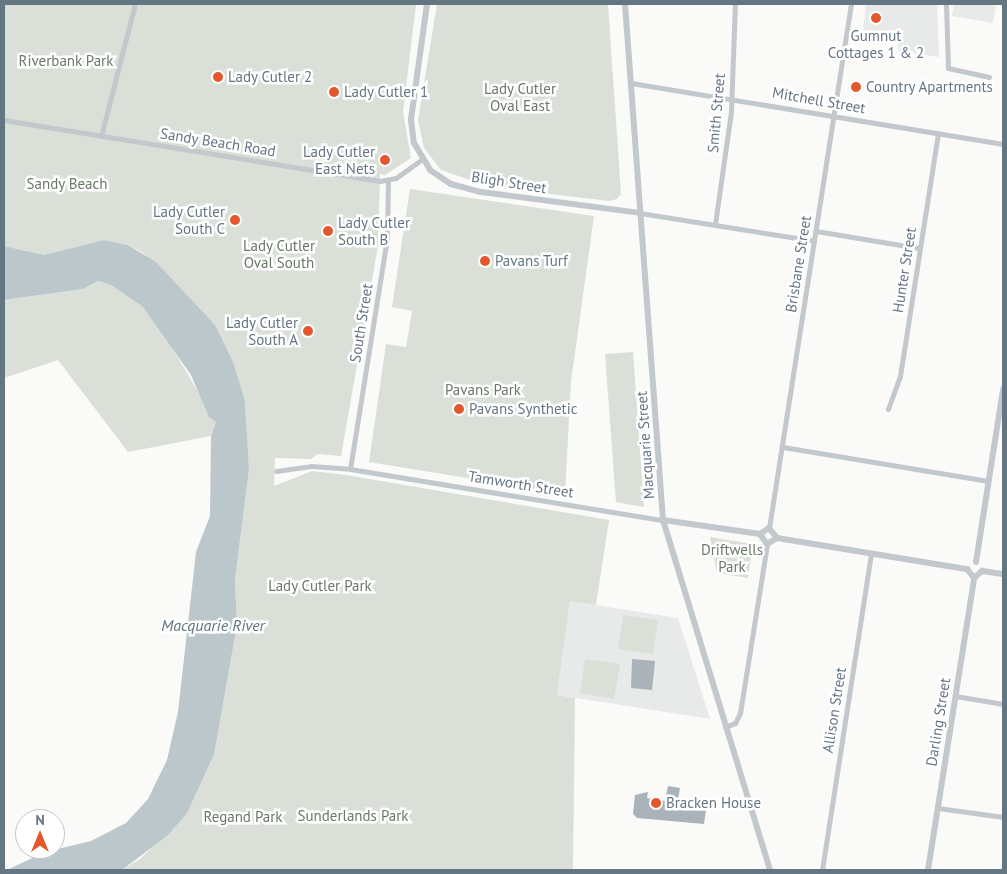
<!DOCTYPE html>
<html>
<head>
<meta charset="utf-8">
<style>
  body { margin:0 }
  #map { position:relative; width:1007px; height:874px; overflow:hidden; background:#fafaf8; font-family:"PT Sans",sans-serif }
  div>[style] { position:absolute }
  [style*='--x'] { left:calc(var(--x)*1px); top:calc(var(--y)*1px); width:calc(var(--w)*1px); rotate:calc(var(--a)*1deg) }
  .built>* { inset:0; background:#e8e9e9 }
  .green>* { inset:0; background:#dadfd7 }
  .water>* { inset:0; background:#bbc7cb }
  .building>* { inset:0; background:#aab3b9 }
  .minor>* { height:5px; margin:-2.5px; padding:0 2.5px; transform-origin:2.5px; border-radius:2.5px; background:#c3c8cc }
  .tertiary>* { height:6px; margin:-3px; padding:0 3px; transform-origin:3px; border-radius:3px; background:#c3c8cc }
  .dots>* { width:14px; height:14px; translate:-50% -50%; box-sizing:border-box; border:2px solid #fff; border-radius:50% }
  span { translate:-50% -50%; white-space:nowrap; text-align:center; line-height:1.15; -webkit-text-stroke:5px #fff; paint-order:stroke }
  .poi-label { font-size:15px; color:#657683 }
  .left { translate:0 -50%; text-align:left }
  .right { translate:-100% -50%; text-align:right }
  .park-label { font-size:15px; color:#687a64 }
  .street-label { font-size:15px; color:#657683 }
  .water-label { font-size:16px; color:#60757c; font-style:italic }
  .frame { position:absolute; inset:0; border:5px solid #657683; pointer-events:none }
  .north { position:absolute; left:15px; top:809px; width:50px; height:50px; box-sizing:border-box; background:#fff; border:1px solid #c1c8cd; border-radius:50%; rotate:0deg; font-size:14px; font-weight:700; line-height:20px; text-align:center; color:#657683 }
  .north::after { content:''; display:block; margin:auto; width:18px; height:22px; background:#e4572e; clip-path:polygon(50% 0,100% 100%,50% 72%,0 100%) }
</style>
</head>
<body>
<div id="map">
  <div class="built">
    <i style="clip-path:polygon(866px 4px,937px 4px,939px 57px,898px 51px,898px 36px,863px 30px)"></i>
    <i style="clip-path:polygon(954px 4px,996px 4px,993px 23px,952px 16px)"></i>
    <i style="clip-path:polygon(570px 601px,678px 618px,710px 719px,557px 695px)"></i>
  </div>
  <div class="green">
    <i style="clip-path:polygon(4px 4px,416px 4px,403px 112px,411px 158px,385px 175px,380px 174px,378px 246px,341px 456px,318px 454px,311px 459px,275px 458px,274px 486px,312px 471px,346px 475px,609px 520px,596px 605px,570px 601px,557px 695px,575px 698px,573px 870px,122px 870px,140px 859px,187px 813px,214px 755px,237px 625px,235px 580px,249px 469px,245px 401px,187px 295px,142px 252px,128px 245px,104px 240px,44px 255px,4px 246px)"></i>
    <i style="clip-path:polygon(437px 4px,608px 4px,621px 194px,617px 199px,609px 201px,491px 187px,441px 170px,424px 148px,418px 120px)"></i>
    <i style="clip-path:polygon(410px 189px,594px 216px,571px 382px,565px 494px,369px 462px,386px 344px,406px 347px,412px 311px,392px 307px)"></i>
    <i style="clip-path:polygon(98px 281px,111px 285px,143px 307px,161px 329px,216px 422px,211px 436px,128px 452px,58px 360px,4px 378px,4px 300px,83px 289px)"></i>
    <i style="clip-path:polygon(633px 352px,644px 507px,616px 502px,605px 354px)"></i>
    <i style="clip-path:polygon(710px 537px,753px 544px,748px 578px,717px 573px)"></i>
    <i style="clip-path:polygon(623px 615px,658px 620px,653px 654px,618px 649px)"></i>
    <i style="clip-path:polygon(585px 659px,620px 664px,614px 699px,580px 693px)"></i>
  </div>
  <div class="water">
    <i style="clip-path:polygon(104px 240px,128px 245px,156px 262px,215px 325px,233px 362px,245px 401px,249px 469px,235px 580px,237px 625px,214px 755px,187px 813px,168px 835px,122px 870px,7px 870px,45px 852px,91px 841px,126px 823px,148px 799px,167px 760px,178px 712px,196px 552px,210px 516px,211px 436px,216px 422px,209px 417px,191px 375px,143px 307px,111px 285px,98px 281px,83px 289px,4px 300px,4px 246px,44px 255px)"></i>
  </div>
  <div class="building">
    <i style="clip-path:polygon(632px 659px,655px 661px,652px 690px,631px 688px)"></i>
    <i style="clip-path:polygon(668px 786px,680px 788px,677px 806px,706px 810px,704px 824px,637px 818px,633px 814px,635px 795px,648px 792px,647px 798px,665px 801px)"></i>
  </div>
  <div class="minor">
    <i style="--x:946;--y:4;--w:64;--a:88.2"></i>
    <i style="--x:948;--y:68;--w:42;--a:12.4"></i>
    <i style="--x:631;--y:83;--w:377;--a:9.3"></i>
    <i style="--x:4;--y:120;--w:381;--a:9.2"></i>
    <i style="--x:380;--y:181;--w:16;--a:-11"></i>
    <i style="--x:396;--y:178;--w:32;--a:-36"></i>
    <i style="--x:101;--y:136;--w:136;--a:-75.6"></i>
    <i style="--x:640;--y:213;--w:176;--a:9.1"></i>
    <i style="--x:715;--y:224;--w:114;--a:-81.9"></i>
    <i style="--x:731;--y:111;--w:107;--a:-87.9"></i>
    <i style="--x:816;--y:231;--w:104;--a:9.4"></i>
    <i style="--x:888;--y:409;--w:35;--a:-70"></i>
    <i style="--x:900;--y:376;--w:246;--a:-81.1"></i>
    <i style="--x:783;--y:447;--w:208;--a:9.4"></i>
    <i style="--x:350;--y:469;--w:235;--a:-80.9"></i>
    <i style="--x:387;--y:237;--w:56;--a:-89"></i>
    <i style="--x:276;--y:471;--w:35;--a:-8"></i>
    <i style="--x:311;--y:466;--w:39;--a:4"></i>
    <i style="--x:350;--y:469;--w:317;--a:9.3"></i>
    <i style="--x:769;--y:528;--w:530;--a:-81.11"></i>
    <i style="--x:955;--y:696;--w:49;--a:9.5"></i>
    <i style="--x:725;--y:727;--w:11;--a:-22"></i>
    <i style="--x:735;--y:723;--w:11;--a:-63"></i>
    <i style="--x:740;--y:713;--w:171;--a:-80.9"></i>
    <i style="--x:938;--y:808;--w:66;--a:7.9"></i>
    <i style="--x:822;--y:870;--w:321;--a:-81.2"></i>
  </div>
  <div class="tertiary">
    <i style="--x:427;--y:4;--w:117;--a:97.9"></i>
    <i style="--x:411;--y:120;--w:23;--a:83"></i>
    <i style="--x:414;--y:143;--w:31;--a:59"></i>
    <i style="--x:430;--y:170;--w:25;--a:34"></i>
    <i style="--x:451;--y:184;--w:31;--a:15"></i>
    <i style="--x:481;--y:192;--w:160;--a:7.5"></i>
    <i style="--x:625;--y:4;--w:517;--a:85.79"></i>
    <i style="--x:663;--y:520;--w:366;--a:73"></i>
    <i style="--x:663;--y:520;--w:98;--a:8.2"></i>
    <i style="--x:760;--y:534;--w:12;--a:55"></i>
    <i style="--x:767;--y:544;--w:12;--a:-31"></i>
    <i style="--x:760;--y:534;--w:11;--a:-34"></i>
    <i style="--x:769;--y:528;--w:13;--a:51"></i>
    <i style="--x:777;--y:538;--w:193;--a:9.3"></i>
    <i style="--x:976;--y:562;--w:175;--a:-81.1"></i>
    <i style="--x:967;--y:569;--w:11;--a:52"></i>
    <i style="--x:974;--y:578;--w:11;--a:-41"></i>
    <i style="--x:982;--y:571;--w:21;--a:8"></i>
    <i style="--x:928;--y:870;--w:296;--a:-81"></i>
  </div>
  <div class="dots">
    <i style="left:876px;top:18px;background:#e4572e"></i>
    <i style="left:218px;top:77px;background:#e4572e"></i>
    <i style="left:856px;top:87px;background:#e4572e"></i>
    <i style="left:334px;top:92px;background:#e4572e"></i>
    <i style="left:385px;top:160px;background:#e4572e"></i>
    <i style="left:235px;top:220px;background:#e4572e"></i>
    <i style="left:328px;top:231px;background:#e4572e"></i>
    <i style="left:485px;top:261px;background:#e4572e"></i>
    <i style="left:308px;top:331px;background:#e4572e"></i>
    <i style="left:459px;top:409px;background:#e4572e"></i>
    <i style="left:656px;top:803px;background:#e4572e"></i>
  </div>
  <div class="poi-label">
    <span style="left:876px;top:44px">Gumnut<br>Cottages 1 &amp; 2</span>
    <span class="left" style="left:228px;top:77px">Lady Cutler 2</span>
    <span class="left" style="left:866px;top:87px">Country Apartments</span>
    <span class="left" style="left:344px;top:92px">Lady Cutler 1</span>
    <span class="right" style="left:375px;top:160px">Lady Cutler<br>East Nets</span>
    <span class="right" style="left:225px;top:220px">Lady Cutler<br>South C</span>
    <span class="left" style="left:338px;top:231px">Lady Cutler<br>South B</span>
    <span class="left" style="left:495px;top:261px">Pavans Turf</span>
    <span class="right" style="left:298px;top:331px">Lady Cutler<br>South A</span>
    <span class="left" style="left:469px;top:409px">Pavans Synthetic</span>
    <span class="left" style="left:666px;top:803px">Bracken House</span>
  </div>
  <div class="park-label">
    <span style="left:66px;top:61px">Riverbank Park</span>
    <span style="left:520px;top:97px">Lady Cutler<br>Oval East</span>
    <span style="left:67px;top:184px">Sandy Beach</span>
    <span style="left:279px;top:254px">Lady Cutler<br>Oval South</span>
    <span style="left:483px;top:390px">Pavans Park</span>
    <span style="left:732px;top:558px">Driftwells<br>Park</span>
    <span style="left:320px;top:586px">Lady Cutler Park</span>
    <span style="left:353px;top:816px">Sunderlands Park</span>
    <span style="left:243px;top:817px">Regand Park</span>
  </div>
  <div class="street-label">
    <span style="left:819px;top:100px;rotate:10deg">Mitchell Street</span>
    <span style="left:716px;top:113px;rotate:-85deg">Smith Street</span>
    <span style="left:218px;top:142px;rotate:9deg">Sandy Beach Road</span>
    <span style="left:509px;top:182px;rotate:9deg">Bligh Street</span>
    <span style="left:798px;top:264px;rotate:-81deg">Brisbane Street</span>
    <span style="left:904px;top:270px;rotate:-81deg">Hunter Street</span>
    <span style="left:361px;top:323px;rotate:-81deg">South Street</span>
    <span style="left:645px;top:445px;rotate:-94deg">Macquarie Street</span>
    <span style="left:521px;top:484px;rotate:9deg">Tamworth Street</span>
    <span style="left:834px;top:710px;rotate:-81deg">Allison Street</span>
    <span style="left:938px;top:722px;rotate:-81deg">Darling Street</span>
  </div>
  <div class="water-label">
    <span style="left:213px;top:625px">Macquarie River</span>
  </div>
  <div class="frame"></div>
  <div class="north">N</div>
</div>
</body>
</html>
